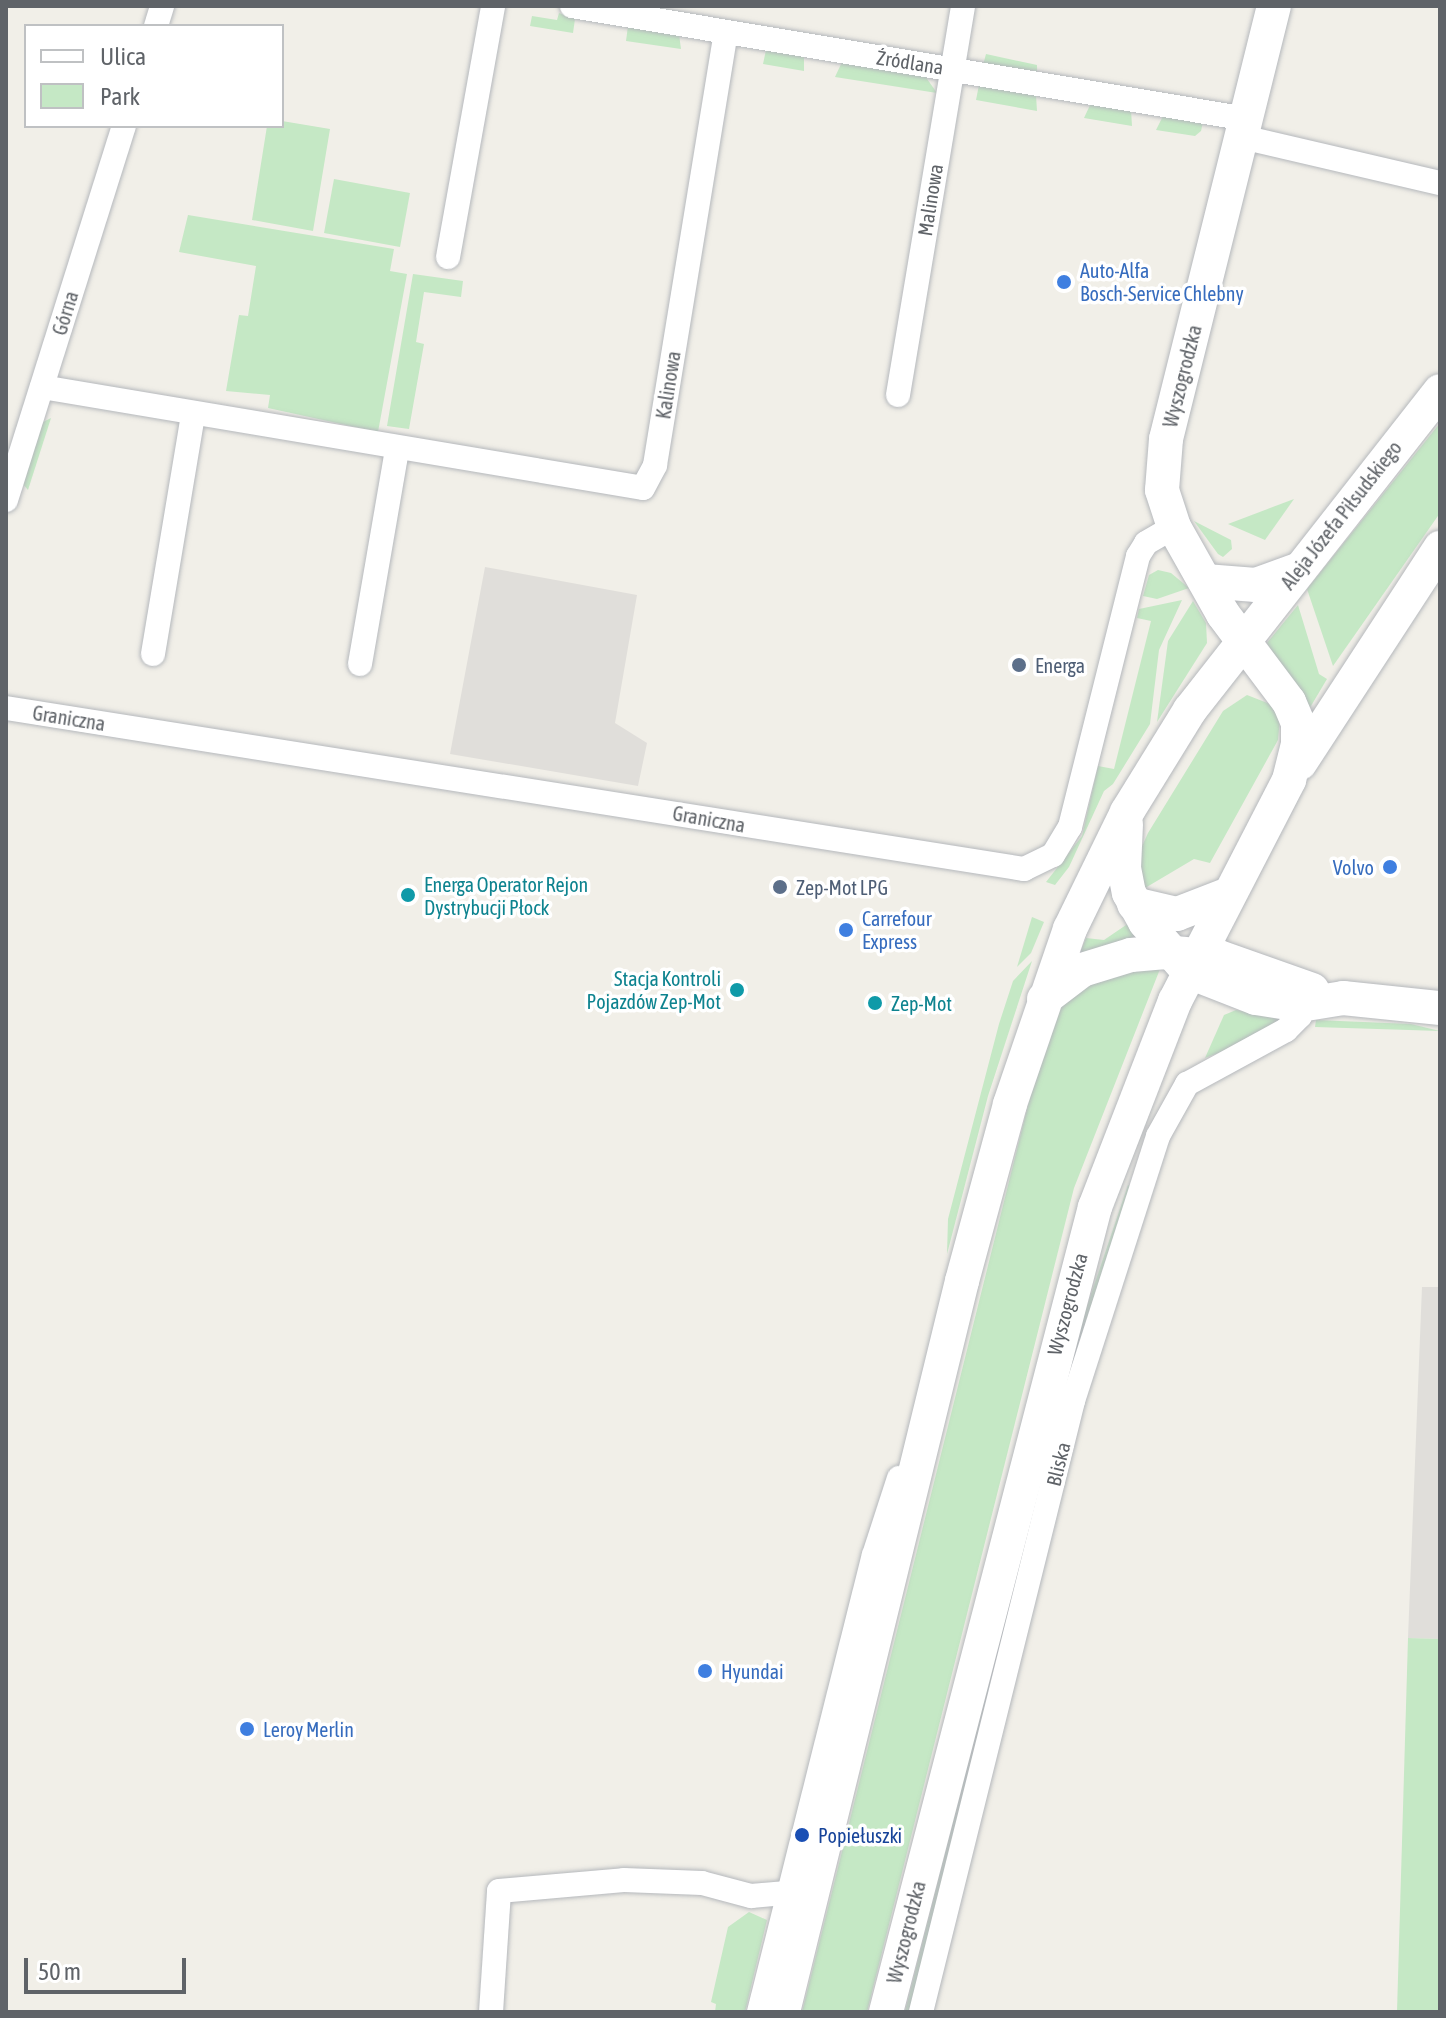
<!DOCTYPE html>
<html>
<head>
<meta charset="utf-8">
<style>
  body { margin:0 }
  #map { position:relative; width:1446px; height:2018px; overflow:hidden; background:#f1efe8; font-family:"Asap Condensed",sans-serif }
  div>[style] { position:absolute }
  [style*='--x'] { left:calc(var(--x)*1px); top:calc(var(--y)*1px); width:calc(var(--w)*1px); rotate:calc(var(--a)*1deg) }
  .industrial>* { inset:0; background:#e0deda }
  .green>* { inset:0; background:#c5e8c5 }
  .roads { filter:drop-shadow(0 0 2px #b5b8bc) drop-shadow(0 0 2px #b5b8bc) }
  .street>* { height:24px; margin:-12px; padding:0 12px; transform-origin:12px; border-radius:12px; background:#fff }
  .secondary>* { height:34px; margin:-17px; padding:0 17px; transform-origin:17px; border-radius:17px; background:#fff }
  .dots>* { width:22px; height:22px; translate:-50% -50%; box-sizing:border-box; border:4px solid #fff; border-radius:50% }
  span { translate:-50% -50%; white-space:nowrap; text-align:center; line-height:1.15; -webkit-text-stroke:7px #fff; paint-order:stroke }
  .street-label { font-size:20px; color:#5f6368 }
  .shop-label { font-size:20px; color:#366cbe }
  .left { translate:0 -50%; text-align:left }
  .right { translate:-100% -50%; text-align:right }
  .service-label { font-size:20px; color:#4e5e75 }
  .culture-label { font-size:20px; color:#0d838f }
  .transit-label { font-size:20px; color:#164399 }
  .frame { position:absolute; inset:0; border:8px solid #5f6368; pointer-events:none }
  .legend { position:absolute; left:24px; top:24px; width:260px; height:104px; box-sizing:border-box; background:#fff; border:2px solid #bfc1c3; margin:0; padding:10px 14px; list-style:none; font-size:24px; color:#5f6368 }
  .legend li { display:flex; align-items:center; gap:16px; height:40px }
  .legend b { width:40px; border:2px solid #bfc1c3 }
  .scale { position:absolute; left:24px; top:1958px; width:162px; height:36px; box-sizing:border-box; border:4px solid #5f6368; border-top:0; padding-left:10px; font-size:24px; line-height:28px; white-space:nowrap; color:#5f6368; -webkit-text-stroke:6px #fff; paint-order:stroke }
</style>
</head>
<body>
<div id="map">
  <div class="industrial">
    <i style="clip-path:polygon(485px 567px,637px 595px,615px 723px,647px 743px,638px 786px,450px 754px)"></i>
    <i style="clip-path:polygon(1422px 1287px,1440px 1287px,1440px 1639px,1408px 1638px)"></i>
  </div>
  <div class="green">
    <i style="clip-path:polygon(559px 13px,575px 19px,573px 33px,530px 26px,532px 16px,557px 20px)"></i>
    <i style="clip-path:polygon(628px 26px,679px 34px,681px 49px,626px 41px)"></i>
    <i style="clip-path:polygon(766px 50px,804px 56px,804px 71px,763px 64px)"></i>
    <i style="clip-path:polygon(986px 54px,1037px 65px,1037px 71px,983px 65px)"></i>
    <i style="clip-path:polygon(842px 62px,925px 76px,937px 93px,835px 77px)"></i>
    <i style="clip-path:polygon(979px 85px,1036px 95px,1037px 111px,976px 100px)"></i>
    <i style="clip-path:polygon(1091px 103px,1131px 110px,1132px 126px,1084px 118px)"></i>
    <i style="clip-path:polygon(1163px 116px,1203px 122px,1201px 131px,1195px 136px,1156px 130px)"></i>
    <i style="clip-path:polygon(282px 121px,330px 129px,313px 231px,252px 220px,267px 126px,282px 126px)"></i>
    <i style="clip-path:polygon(334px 179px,410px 193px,400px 247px,324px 233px)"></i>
    <i style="clip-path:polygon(188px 215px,394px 249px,390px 271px,407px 274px,378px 432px,268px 408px,270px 395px,226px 391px,239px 315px,248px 316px,256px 266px,179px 252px)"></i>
    <i style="clip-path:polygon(413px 274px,463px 281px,461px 297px,424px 292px,416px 342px,424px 344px,409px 429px,387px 426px)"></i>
    <i style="clip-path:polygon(51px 418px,28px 490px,22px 483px,43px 422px)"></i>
    <i style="clip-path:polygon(1440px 423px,1440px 513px,1333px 666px,1307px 589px)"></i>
    <i style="clip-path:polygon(1294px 499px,1265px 540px,1228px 524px)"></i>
    <i style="clip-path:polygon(1194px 521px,1231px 540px,1232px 549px,1223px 557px,1218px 554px)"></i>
    <i style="clip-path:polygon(1158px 570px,1171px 573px,1189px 588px,1157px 599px,1143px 596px,1149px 575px)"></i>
    <i style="clip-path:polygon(1182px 600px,1159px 650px,1150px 724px,1113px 784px,1104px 791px,1069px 867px,1055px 885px,1046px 882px,1082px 836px,1098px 766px,1114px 769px,1151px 621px,1137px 618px,1139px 609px)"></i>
    <i style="clip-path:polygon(1193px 601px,1206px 623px,1207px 643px,1157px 722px,1168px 641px)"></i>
    <i style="clip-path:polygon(1298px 605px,1319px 674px,1327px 679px,1308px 711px,1267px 643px)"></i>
    <i style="clip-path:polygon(1247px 695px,1270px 704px,1280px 719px,1278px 740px,1210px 863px,1194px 859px,1140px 891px,1135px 862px,1148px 833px,1223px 711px)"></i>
    <i style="clip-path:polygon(1032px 917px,1044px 922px,1031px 953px,1017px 967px)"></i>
    <i style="clip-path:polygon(1129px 923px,1139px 936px,1080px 953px,1086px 938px,1104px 940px)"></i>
    <i style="clip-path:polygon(1032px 961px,988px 1096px,947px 1254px,948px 1219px,999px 1024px,1013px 981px)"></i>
    <i style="clip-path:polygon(1138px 969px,1160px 969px,1074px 1188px,867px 2012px,802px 2012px,1030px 1097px,1061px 1004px,1079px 988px)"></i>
    <i style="clip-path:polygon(1236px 1010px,1286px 1017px,1252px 1040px,1205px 1058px,1224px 1015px)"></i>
    <i style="clip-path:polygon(1316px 1020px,1411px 1024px,1440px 1031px,1315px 1027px)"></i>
    <i style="clip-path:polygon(1128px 1185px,1133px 1187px,911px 2012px,905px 2012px,1075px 1342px)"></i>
    <i style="clip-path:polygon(1408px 1638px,1440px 1639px,1440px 2012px,1397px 2012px)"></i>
    <i style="clip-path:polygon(749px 1912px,767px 1920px,745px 2012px,715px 2012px,716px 2004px,711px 2002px,728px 1927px)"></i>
  </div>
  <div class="roads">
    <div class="street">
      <i style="--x:572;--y:6;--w:684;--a:9.5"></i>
      <i style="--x:156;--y:26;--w:21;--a:-73"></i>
      <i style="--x:1242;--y:137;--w:203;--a:13.1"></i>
      <i style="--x:448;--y:257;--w:255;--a:-79.8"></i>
      <i style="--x:42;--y:387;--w:609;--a:9.54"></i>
      <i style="--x:643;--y:488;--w:26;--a:-62"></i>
      <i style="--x:655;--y:465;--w:438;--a:-80.7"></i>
      <i style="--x:898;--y:395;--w:394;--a:-80.5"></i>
      <i style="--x:6;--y:500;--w:392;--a:-72.5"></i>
      <i style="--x:153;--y:654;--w:242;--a:-80.5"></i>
      <i style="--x:360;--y:664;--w:218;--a:-80.2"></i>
      <i style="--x:6;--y:708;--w:1031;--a:8.99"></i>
      <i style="--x:1024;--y:869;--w:32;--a:-26"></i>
      <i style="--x:1053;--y:855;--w:33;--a:-59"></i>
      <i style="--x:1070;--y:827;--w:279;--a:-75.9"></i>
      <i style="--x:1138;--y:556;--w:15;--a:-58"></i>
      <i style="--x:1146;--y:543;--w:32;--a:-30"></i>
      <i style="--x:491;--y:2012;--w:121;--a:-86.2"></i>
      <i style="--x:499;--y:1891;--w:125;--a:-5"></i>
      <i style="--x:624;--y:1880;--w:78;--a:2.2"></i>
      <i style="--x:702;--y:1883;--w:51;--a:14.9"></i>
      <i style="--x:751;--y:1896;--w:36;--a:-5"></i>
      <i style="--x:759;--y:2012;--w:471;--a:-75.9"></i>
      <i style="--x:874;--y:1555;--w:81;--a:-72"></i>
      <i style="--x:921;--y:2012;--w:630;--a:-76.03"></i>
      <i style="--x:1073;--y:1401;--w:278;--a:-72.2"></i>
      <i style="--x:1158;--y:1136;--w:60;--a:-60.9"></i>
      <i style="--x:1187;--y:1084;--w:113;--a:-28.6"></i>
      <i style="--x:1286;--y:1030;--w:20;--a:-45"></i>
      <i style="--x:1300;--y:1016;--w:26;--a:-74"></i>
    </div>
    <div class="secondary">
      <i style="--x:1205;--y:581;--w:51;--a:4.5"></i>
      <i style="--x:1256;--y:585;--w:44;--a:-20.1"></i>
      <i style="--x:1300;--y:763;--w:257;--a:-56.9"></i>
      <i style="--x:1126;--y:824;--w:44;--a:92.6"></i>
      <i style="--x:1124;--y:868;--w:25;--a:79"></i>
      <i style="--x:1129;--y:893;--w:33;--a:61"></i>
      <i style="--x:1145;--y:922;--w:67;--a:48.7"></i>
      <i style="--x:1189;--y:972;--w:72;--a:21.2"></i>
      <i style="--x:1256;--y:998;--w:45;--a:9"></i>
      <i style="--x:1300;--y:1005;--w:44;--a:-9.2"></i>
      <i style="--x:1343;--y:998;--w:98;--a:5.9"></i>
      <i style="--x:1134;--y:904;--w:44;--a:13.1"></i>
      <i style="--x:1177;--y:914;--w:56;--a:-21"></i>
      <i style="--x:1044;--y:999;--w:48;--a:-37.3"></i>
      <i style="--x:1082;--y:970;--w:51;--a:-17"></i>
      <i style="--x:1131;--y:955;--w:32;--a:-5"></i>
      <i style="--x:1163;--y:952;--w:56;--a:5.1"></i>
      <i style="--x:1219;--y:957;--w:99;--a:19.5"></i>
      <i style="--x:783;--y:2012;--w:753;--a:-76.24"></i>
      <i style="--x:962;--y:1281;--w:183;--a:-74.8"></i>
      <i style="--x:1010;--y:1104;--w:185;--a:-71.1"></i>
      <i style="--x:1070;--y:929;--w:130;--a:-64"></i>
      <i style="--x:1127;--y:812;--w:120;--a:-58.3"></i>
      <i style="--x:1190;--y:710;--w:405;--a:-51.9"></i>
      <i style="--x:886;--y:2012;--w:832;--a:-75.45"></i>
      <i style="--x:1095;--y:1207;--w:221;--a:-68.8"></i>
      <i style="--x:1175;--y:1001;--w:249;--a:-62.7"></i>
      <i style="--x:1289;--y:780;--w:36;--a:-76"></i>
      <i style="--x:1298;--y:745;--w:22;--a:-90"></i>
      <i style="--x:1298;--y:723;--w:23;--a:-113"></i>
      <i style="--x:1289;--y:702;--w:110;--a:-126.9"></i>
      <i style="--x:1223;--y:614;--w:100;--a:-119.4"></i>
      <i style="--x:1174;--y:527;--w:39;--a:-108"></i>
      <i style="--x:1162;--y:490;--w:51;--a:-85.5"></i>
      <i style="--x:1166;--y:439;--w:446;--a:-76"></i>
    </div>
  </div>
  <div class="dots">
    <i style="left:1064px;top:282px;background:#3f7fe0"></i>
    <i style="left:1019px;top:665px;background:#5c6f8a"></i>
    <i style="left:1390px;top:867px;background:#3f7fe0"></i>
    <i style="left:780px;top:887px;background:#5c6f8a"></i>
    <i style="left:408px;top:895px;background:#0f9aa8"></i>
    <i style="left:846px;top:930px;background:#3f7fe0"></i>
    <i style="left:737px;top:990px;background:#0f9aa8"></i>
    <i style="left:875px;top:1003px;background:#0f9aa8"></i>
    <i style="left:705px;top:1671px;background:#3f7fe0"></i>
    <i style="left:247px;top:1729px;background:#3f7fe0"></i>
    <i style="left:802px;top:1835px;background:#1a4fb4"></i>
  </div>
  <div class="street-label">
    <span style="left:910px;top:62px;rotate:9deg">Źródlana</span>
    <span style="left:930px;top:200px;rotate:-81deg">Malinowa</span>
    <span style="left:65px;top:313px;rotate:-73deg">Górna</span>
    <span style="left:1182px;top:376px;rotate:-76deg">Wyszogrodzka</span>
    <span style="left:668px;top:385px;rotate:-81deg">Kalinowa</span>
    <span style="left:1341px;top:515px;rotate:-52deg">Aleja Józefa Piłsudskiego</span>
    <span style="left:69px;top:718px;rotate:9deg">Graniczna</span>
    <span style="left:709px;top:819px;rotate:10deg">Graniczna</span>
    <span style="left:1067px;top:1304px;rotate:-75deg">Wyszogrodzka</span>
    <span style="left:1058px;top:1464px;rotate:-76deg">Bliska</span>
    <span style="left:906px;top:1932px;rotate:-76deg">Wyszogrodzka</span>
  </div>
  <div class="shop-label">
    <span class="left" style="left:1080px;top:282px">Auto-Alfa<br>Bosch-Service Chlebny</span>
    <span class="right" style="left:1374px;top:867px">Volvo</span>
    <span class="left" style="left:862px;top:930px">Carrefour<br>Express</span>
    <span class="left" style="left:721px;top:1671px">Hyundai</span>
    <span class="left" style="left:263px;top:1729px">Leroy Merlin</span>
  </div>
  <div class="service-label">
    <span class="left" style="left:1035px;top:665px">Energa</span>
    <span class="left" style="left:796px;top:887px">Zep-Mot LPG</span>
  </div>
  <div class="culture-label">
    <span class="left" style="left:424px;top:896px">Energa Operator Rejon<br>Dystrybucji Płock</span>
    <span class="right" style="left:721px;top:990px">Stacja Kontroli<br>Pojazdów Zep-Mot</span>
    <span class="left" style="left:891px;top:1003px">Zep-Mot</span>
  </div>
  <div class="transit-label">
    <span class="left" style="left:818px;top:1835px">Popiełuszki</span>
  </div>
  <div class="frame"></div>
  <ul class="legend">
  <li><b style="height:10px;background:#fff"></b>Ulica</li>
  <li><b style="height:22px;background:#c5e8c5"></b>Park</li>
  </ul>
  <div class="scale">50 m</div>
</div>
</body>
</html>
